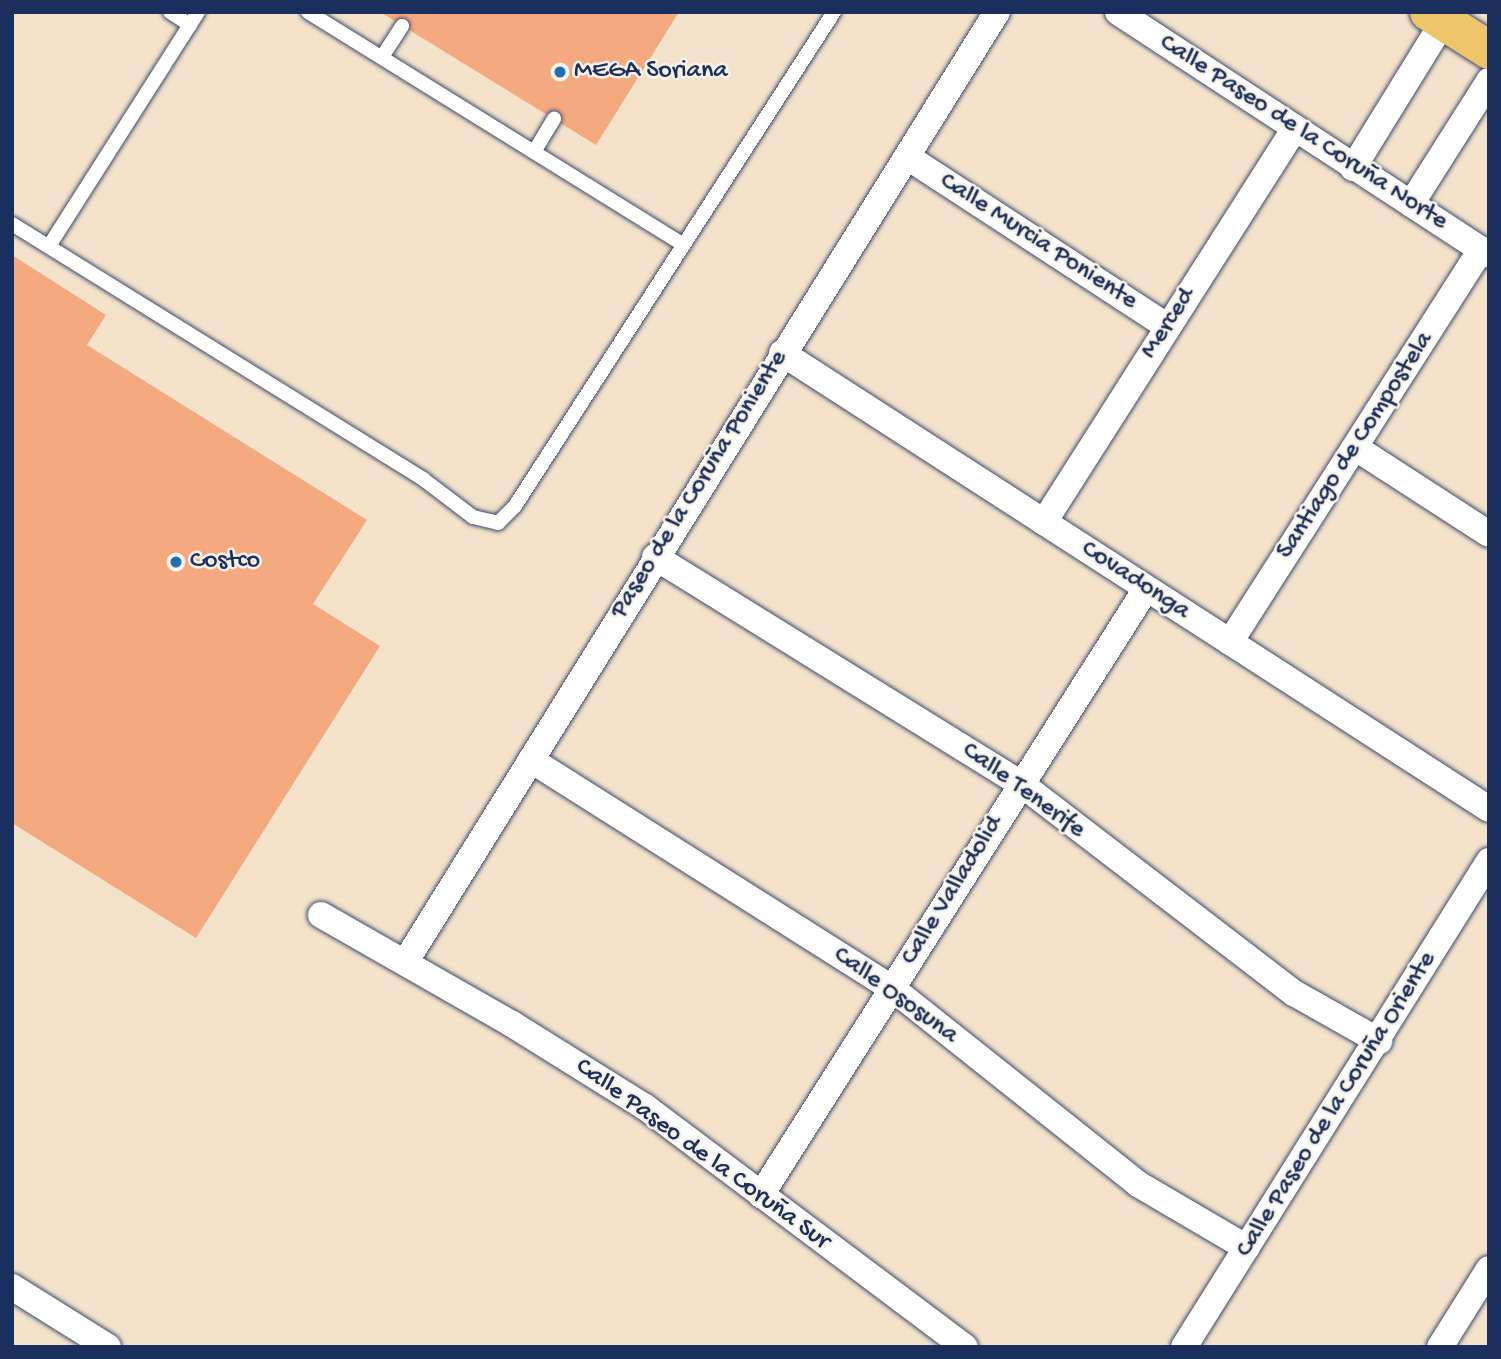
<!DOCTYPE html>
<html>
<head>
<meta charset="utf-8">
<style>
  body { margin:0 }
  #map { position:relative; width:1501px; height:1359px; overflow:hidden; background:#f4e3ca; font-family:"Gochi Hand",sans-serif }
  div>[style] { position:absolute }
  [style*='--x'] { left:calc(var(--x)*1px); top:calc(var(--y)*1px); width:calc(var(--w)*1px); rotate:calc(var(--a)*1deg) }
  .building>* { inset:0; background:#f5a97f }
  .roads { filter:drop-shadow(0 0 2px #3c4a6e) drop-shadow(0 0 2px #3c4a6e) }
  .service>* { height:14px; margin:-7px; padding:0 7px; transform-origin:7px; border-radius:7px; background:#fff }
  .minor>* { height:26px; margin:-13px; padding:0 13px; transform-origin:13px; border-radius:13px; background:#fff }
  .primary>* { height:38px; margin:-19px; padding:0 19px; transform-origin:19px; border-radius:19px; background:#eec569 }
  .dots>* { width:19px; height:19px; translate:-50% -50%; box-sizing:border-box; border:4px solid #f7f3e8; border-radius:50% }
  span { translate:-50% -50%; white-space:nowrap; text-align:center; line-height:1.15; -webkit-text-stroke:5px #f7f3e8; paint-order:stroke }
  .poi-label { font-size:26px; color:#1b2f5e }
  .left { translate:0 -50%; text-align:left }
  .street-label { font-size:26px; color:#1b2f5e }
  .frame { position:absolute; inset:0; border:14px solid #1b2f5e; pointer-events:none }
</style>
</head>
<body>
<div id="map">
  <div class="building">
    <i style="clip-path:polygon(380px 12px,679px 12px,596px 145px)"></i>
    <i style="clip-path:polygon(12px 255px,106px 315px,87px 345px,367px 520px,313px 604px,380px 646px,196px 938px,12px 823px)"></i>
  </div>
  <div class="roads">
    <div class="service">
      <i style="--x:170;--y:12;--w:24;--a:33"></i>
      <i style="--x:308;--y:12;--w:442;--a:31.8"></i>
      <i style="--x:382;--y:57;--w:37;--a:-57"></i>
      <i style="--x:534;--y:152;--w:39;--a:-59"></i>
      <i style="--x:12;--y:224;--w:484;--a:31.8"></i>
      <i style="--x:423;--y:479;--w:63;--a:37.2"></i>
      <i style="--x:473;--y:517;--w:26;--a:13"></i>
      <i style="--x:498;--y:523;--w:24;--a:-45"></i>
      <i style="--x:515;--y:506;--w:588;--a:-57.15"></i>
      <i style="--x:49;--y:246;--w:277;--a:-57.5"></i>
    </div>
    <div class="minor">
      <i style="--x:1118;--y:12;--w:443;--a:33.2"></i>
      <i style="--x:909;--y:158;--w:308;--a:33.1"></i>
      <i style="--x:1353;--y:168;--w:172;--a:-58.3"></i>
      <i style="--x:1411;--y:204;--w:146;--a:-57.6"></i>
      <i style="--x:782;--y:353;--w:841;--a:32.82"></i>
      <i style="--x:1356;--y:448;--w:158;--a:32.9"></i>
      <i style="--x:1044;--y:522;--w:467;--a:-57.5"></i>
      <i style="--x:655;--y:557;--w:429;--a:31.8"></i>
      <i style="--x:1020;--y:783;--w:345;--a:37.5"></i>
      <i style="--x:1294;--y:993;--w:98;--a:29.5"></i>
      <i style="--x:1230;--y:642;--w:466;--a:-57.4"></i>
      <i style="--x:531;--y:760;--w:428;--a:32.3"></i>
      <i style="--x:893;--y:989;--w:313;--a:38.5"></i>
      <i style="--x:1138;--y:1184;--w:126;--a:30.4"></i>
      <i style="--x:321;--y:915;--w:220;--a:29.7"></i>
      <i style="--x:512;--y:1024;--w:157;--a:32"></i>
      <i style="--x:645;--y:1107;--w:400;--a:36.9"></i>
      <i style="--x:406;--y:961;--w:1118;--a:-58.09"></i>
      <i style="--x:761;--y:1195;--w:718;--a:-57.57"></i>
      <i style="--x:12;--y:1287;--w:113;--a:32"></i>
      <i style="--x:1184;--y:1347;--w:574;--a:-57.89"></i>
      <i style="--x:1440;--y:1347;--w:92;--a:-57.9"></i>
    </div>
    <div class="primary">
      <i style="--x:1429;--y:12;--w:71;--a:32.3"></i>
    </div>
  </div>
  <div class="dots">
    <i style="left:560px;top:72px;background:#1f6fb2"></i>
    <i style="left:176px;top:562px;background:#1f6fb2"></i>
  </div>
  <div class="poi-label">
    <span class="left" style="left:574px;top:72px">MEGA Soriana</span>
    <span class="left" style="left:190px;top:562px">Costco</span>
  </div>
  <div class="street-label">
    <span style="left:1303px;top:133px;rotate:33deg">Calle Paseo de la Coruña Norte</span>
    <span style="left:1038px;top:242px;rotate:33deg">Calle Murcia Poniente</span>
    <span style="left:1169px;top:324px;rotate:-57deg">Merced</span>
    <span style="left:1356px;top:446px;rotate:-57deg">Santiago de Compostela</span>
    <span style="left:700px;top:485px;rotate:-58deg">Paseo de la Coruña Poniente</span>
    <span style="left:1135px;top:581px;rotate:33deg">Covadonga</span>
    <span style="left:1023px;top:791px;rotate:36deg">Calle Tenerife</span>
    <span style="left:953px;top:891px;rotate:-58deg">Calle Valladolid</span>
    <span style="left:895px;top:996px;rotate:36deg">Calle Ososuna</span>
    <span style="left:1337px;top:1105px;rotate:-58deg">Calle Paseo de la Coruña Oriente</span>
    <span style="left:702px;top:1155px;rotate:36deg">Calle Paseo de la Coruña Sur</span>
  </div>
  <div class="frame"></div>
</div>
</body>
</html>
